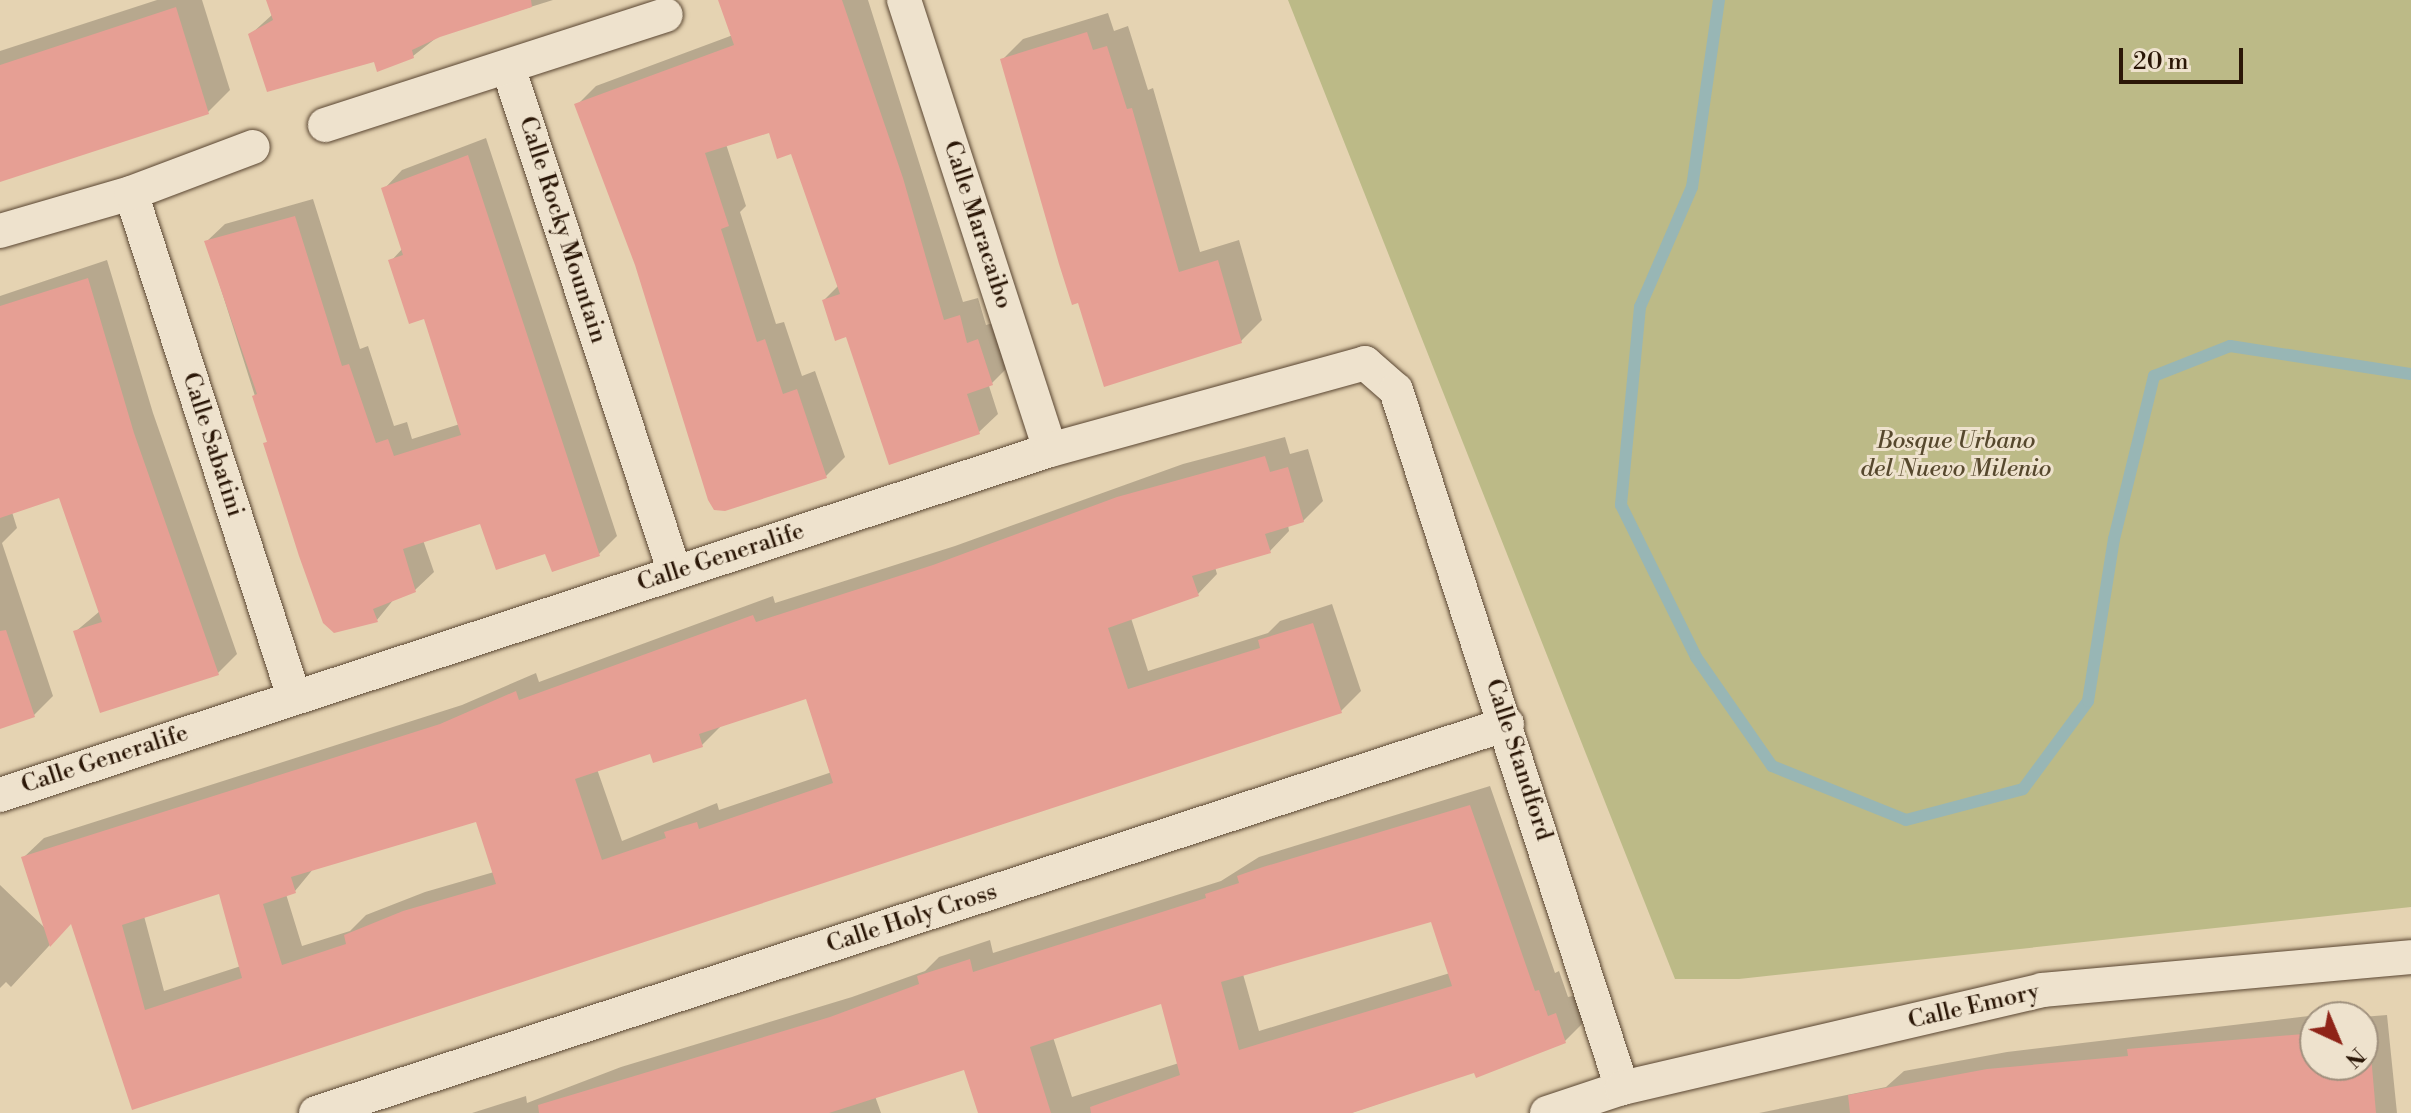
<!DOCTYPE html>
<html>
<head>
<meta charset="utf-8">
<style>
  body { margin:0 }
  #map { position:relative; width:2411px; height:1113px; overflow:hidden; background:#e5d3b2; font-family:"Libre Bodoni",serif }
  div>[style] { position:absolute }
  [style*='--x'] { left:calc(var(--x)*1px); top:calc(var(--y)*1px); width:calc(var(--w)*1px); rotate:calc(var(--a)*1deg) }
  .green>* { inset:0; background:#bcba87 }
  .shadow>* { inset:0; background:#0003 }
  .stream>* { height:12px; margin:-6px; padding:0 6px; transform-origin:6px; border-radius:6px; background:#98b6b5 }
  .building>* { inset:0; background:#e69f94 }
  .roads { filter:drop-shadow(0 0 2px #5a4632) drop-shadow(0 0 2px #5a4632) }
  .street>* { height:34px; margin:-17px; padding:0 17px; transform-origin:17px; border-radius:17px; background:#eee2cd }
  span { translate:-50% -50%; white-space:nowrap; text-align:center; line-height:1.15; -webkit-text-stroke:6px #eee2cd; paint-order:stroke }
  .street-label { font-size:24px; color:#2b1707 }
  .park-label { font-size:24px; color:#56482d; font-style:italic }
  .north { position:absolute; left:2299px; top:1001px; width:80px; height:80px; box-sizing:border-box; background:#eee2cd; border:2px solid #a0917e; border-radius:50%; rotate:136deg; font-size:22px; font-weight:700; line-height:32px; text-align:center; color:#2b1707 }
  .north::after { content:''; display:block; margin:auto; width:28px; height:36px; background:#8f2418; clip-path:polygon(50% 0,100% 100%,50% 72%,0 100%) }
  .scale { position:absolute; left:2119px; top:48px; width:124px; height:36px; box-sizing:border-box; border:4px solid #2b1707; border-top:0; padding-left:10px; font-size:24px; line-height:28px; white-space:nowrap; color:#2b1707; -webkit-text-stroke:6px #eee2cd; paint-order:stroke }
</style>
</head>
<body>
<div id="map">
  <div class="green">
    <i style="clip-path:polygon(1288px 0,2411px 0,2411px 907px,1739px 979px,1675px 979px)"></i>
  </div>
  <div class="shadow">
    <i style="clip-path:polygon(157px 0,202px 0,230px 90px,208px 112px,0 178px,0 51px)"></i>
    <i style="clip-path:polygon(268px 0,553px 0,440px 35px,413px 56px,250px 35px,273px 14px)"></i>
    <i style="clip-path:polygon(721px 0,868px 0,963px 302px,978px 298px,986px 325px,997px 322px,1011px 364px,989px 386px,998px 414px,979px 432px,848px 335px,824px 300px,839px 285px,793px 152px,770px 130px,726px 144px,746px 206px,740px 212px,776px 324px,784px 322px,802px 376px,815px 371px,845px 457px,826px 476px,637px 264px,577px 105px,596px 86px,733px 35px)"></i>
    <i style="clip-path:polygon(1108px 13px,1114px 31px,1128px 26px,1148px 90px,1153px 88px,1200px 252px,1239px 240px,1262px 320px,1241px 341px,1106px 385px,1002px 60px,1023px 39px)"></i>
    <i style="clip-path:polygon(486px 138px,617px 536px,599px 554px,546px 551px,482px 521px,423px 540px,434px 572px,415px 590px,394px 599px,377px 620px,265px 444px,269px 440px,206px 242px,225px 224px,313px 199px,360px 349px,368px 346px,394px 426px,407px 422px,412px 439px,460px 424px,426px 316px,391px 261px,403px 248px,384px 189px,402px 170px)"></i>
    <i style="clip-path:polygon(107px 260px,153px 413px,237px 654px,218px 673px,75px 632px,100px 611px,61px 495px,12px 512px,17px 528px,2px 543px,53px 696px,34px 715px,0 728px,0 296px)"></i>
    <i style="clip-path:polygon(evenodd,1285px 437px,1290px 454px,1308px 449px,1323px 501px,1303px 521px,1288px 525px,1289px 531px,1270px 551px,1215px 567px,1217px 574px,1198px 594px,1131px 618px,1148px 671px,1268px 633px,1280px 621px,1332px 604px,1361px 691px,1341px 711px,134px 1108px,72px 921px,11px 987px,6px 982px,0 988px,0 885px,46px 929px,24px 857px,44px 838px,462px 705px,536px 673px,539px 682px,773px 596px,775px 603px,955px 546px,1183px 464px,1285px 437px,807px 696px,832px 772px,719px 810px,717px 803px,622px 841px,597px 769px,651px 751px,702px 745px,722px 725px,807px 696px,1285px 437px,477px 819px,494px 872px,425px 892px,366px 915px,350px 931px,302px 946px,286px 894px,295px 891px,314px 868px,477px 819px,1285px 437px,220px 891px,241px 966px,164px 991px,144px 916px,220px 891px)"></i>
    <i style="clip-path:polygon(evenodd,1490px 786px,1555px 973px,1559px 971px,1568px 997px,1576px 995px,1585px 1021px,1565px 1041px,1351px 1113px,980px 1113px,965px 1067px,875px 1096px,881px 1113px,472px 1113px,526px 1096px,527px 1103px,621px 1067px,852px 997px,925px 971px,939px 957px,990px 940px,993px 953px,1221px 881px,1259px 857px,1490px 786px,1432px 920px,1450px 973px,1259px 1031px,1243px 974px,1432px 920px,1490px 786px,1162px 1002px,1179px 1063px,1072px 1097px,1053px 1037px,1162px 1002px)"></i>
    <i style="clip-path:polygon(2359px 1010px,2360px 1017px,2315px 1017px,2315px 1065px,2363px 1065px,2362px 1017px,2387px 1015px,2397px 1113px,1759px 1113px,1886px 1087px,1904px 1071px,2007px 1052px)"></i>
  </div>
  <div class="stream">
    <i style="--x:1719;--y:0;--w:189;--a:98.2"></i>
    <i style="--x:1692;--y:187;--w:131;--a:113.4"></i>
    <i style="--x:1640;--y:307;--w:199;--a:95.5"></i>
    <i style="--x:1621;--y:505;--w:169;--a:63.7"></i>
    <i style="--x:1696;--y:657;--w:133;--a:55.1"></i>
    <i style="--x:1772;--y:766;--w:144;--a:21.9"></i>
    <i style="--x:1906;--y:820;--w:121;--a:-14.8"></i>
    <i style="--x:2023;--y:789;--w:109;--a:-53.5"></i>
    <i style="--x:2088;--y:701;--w:164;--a:-80.9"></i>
    <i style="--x:2114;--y:539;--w:168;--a:-76.2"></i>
    <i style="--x:2154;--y:376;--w:82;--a:-21.5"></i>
    <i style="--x:2230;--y:346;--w:183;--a:8.8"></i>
  </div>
  <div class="building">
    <i style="clip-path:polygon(266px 0,531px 0,532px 7px,440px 37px,412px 50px,414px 58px,377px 72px,374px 62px,267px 92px,248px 34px,273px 20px)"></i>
    <i style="clip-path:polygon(718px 0,842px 0,903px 178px,944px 320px,960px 315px,967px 343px,978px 339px,993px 385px,967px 394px,980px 434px,889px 465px,846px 337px,835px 341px,822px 300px,840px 294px,791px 154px,777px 159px,769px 133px,705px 153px,729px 226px,721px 229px,757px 342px,765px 339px,783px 394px,797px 389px,827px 478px,725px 511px,714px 510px,708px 500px,635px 265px,574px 104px,734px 45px)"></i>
    <i style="clip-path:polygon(176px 7px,209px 114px,0 182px,0 65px)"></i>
    <i style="clip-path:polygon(1087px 32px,1093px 50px,1107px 46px,1127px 109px,1132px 108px,1179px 272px,1218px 260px,1242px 343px,1104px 387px,1078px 303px,1072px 305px,1059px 264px,1000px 59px)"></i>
    <i style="clip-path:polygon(468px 155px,600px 556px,552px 572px,545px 554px,496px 570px,480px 524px,403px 549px,416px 592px,373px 609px,378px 622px,334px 633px,323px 623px,299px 556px,263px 443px,267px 442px,252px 396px,257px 394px,204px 241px,295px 216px,342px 366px,349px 364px,376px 443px,388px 439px,394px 456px,461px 435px,424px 319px,409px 324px,388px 260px,403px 255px,381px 188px)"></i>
    <i style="clip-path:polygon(88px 278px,134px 433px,219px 675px,100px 713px,73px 631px,102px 622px,59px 498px,0 518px,0 306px)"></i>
    <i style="clip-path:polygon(evenodd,1265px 456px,1270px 472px,1288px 467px,1304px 522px,1265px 534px,1271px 553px,1192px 576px,1199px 596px,1108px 628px,1128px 689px,1260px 648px,1258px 640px,1313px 623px,1342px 713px,132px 1110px,71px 924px,50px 947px,21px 857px,440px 724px,516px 691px,519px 700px,753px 615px,756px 622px,933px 565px,1117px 497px,1265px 456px,806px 699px,833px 783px,699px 829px,697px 822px,664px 832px,666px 838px,602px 860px,575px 779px,650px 754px,653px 763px,703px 747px,699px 734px,806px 699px,1265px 456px,476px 822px,496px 884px,403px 911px,344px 935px,346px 944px,282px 965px,263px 904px,296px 893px,291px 877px,476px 822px,1265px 456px,219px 894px,242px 978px,145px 1010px,122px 925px,219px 894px)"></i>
    <i style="clip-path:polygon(6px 630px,35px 717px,0 729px,0 631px)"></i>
    <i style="clip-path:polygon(evenodd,1470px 805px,1535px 991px,1539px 990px,1548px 1016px,1556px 1013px,1566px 1043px,1476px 1078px,1474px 1073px,1352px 1113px,1091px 1113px,1090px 1107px,1180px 1075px,1161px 1004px,1030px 1047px,1051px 1113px,978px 1113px,964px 1070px,829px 1113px,539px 1113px,538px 1105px,830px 1017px,919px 984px,917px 976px,970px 959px,973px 972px,1206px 898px,1205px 894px,1239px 883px,1237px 876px,1263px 867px,1470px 805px,1431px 922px,1452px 986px,1239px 1050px,1221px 982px,1431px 922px)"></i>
    <i style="clip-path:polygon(2369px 1032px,2376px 1113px,1850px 1113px,1848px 1095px,1987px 1069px,2128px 1056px,2127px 1049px,2315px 1033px,2315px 1065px,2363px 1065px,2363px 1033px)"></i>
  </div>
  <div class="roads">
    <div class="street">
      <i style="--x:904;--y:0;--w:473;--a:72"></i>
      <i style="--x:509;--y:70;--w:530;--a:71.74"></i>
      <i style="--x:325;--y:125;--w:358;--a:-17.9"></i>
      <i style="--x:131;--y:193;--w:530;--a:72.08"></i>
      <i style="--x:0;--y:231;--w:136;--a:-16.2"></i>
      <i style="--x:131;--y:193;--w:130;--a:-20.7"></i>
      <i style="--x:0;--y:795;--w:1105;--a:-18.19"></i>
      <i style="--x:1050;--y:450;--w:327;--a:-15.4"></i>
      <i style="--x:1365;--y:363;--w:41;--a:41.1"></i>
      <i style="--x:1396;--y:390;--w:734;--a:72.06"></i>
      <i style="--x:316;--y:1113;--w:1253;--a:-18.09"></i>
      <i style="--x:1547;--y:1113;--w:79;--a:-18.4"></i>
      <i style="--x:1622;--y:1088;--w:431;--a:-13.1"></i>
      <i style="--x:2042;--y:990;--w:370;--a:-5.1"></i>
    </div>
  </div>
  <div class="street-label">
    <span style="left:977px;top:225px;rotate:72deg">Calle Maracaibo</span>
    <span style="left:562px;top:230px;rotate:72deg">Calle Rocky Mountain</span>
    <span style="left:212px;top:445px;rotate:72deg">Calle Sabatini</span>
    <span style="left:721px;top:558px;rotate:-18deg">Calle Generalife</span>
    <span style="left:105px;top:760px;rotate:-18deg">Calle Generalife</span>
    <span style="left:1518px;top:760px;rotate:72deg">Calle Standford</span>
    <span style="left:912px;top:919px;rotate:-18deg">Calle Holy Cross</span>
    <span style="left:1974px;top:1007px;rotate:-13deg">Calle Emory</span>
  </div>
  <div class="park-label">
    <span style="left:1956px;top:456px">Bosque Urbano<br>del Nuevo Milenio</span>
  </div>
  <div class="north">N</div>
  <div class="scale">20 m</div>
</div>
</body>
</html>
